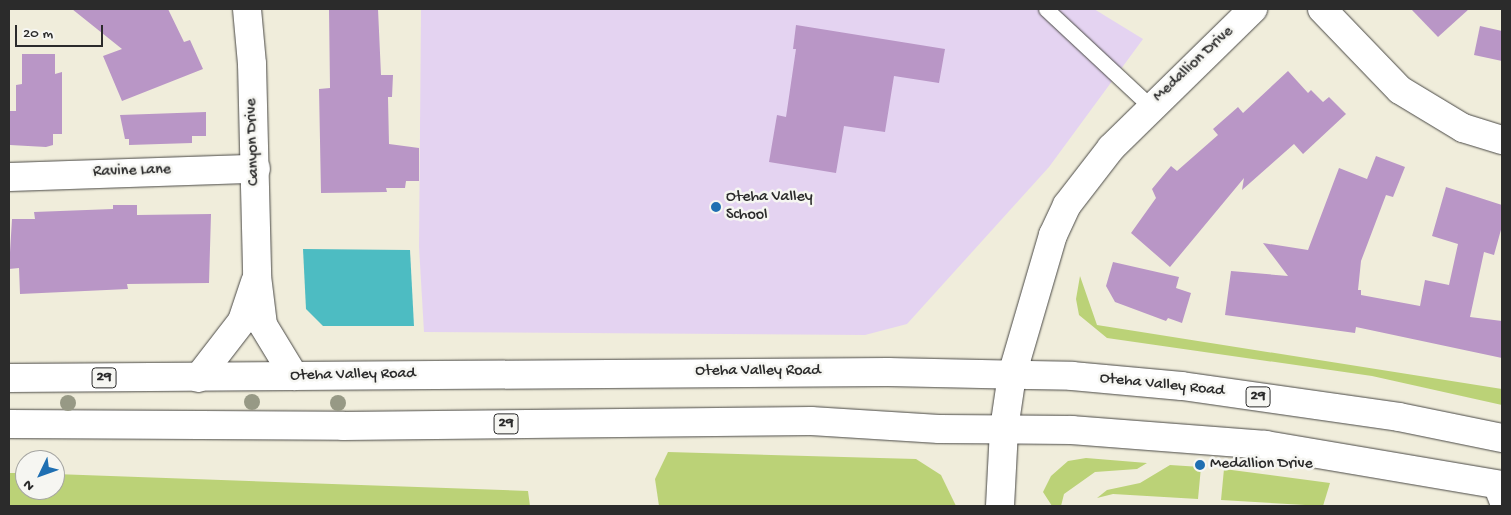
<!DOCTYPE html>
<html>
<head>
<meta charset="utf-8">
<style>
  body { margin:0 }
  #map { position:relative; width:1511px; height:515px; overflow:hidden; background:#f0eddb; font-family:"Gochi Hand",sans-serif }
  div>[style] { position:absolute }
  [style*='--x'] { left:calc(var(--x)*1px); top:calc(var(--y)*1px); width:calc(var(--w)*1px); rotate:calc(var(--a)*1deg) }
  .built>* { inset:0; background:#e4d3f1 }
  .green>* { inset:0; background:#bbd277 }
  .water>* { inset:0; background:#4dbcc2 }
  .building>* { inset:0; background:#b996c6 }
  .roads { filter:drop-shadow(0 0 1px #494845) drop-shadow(0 0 1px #494845) }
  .service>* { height:15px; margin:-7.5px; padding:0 7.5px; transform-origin:7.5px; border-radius:7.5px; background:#fff }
  .minor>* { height:28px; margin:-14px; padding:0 14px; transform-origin:14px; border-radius:14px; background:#fff }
  .tertiary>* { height:28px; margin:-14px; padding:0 14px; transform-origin:14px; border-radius:14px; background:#fff }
  .primary>* { height:28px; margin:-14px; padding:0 14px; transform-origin:14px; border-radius:14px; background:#fff }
  .trees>* { width:16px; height:16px; margin:-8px; border-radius:50%; background:#979985 }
  .dots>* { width:14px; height:14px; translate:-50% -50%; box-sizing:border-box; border:2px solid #f6f6f2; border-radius:50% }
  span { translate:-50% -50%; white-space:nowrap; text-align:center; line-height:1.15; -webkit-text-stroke:5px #f6f6f2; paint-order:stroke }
  .shield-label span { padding:1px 4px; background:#f6f6f2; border:1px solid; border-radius:4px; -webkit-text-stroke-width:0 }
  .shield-label { font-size:15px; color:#2b2b2b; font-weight:700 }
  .street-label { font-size:16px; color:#2b2b2b }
  .poi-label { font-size:16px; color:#2b2b2b }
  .left { translate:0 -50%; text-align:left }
  .frame { position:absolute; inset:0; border:10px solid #2b2b2b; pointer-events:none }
  .north { position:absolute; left:15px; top:450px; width:50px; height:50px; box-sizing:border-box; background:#f6f6f2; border:1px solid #a5a5a2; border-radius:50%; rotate:228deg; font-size:14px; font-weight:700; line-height:20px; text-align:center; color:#2b2b2b }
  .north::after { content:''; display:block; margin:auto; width:18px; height:22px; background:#1f6fb2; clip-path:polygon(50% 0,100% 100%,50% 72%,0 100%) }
  .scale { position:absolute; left:15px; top:25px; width:88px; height:22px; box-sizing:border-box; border:2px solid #2b2b2b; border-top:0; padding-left:6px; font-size:15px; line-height:18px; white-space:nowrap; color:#2b2b2b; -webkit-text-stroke:4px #f6f6f2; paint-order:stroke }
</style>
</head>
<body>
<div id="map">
  <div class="built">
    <i style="clip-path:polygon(421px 9px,1094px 9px,1143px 39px,1049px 167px,907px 324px,865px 335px,424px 332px,419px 247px)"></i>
  </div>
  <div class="green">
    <i style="clip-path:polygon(1080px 276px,1097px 325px,1502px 389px,1502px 405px,1372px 376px,1107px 338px,1079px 315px,1076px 299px)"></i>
    <i style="clip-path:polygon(668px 452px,916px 459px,941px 475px,956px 506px,659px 506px,655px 479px)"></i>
    <i style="clip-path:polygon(1086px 458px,1147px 463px,1137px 469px,1095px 472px,1064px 494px,1061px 506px,1052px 506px,1043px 492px,1051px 476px,1068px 461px)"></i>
    <i style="clip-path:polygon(1170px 465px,1201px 467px,1198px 499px,1113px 494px,1097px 498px,1107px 490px,1140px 483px)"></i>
    <i style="clip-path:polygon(1224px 469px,1330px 483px,1323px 506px,1221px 500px)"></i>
    <i style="clip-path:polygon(9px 473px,25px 473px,25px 490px,55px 490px,55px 474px,528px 491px,530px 506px,9px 506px)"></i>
  </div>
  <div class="water">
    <i style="clip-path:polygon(303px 249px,410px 250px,414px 326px,323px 326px,306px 309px)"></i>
  </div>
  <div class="building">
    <i style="clip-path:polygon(72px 9px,168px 9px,184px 42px,190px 40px,203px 69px,122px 101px,103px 56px,122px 49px)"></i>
    <i style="clip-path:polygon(329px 9px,378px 9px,381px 75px,393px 75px,392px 97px,388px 97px,389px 144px,419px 148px,419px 181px,406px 181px,405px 188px,386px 188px,387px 192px,321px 193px,319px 89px,330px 88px)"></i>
    <i style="clip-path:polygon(1411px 9px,1469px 9px,1438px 37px)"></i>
    <i style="clip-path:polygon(796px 25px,945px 49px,939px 83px,894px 76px,885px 132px,844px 126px,836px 173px,769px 162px,777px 115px,786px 117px,796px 49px,793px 49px)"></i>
    <i style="clip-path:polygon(1480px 26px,1502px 31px,1502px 61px,1474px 55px)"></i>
    <i style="clip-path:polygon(22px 54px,55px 54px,55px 74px,62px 72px,62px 134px,53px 134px,53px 145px,46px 147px,10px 145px,10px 111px,16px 111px,16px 85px,22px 84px)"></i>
    <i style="clip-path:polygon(1288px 71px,1308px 93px,1311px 90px,1323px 102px,1329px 97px,1346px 114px,1303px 154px,1294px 144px,1242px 190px,1244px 178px,1170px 267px,1131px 233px,1156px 198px,1152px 189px,1171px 166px,1177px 171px,1218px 135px,1213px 129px,1238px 107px,1243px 113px)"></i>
    <i style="clip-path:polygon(206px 112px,206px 136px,192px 136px,192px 143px,129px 145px,129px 139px,125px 139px,120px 115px)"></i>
    <i style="clip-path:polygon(1376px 156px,1405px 167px,1393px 197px,1386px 195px,1361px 261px,1358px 290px,1361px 290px,1361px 295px,1420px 306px,1425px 280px,1449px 285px,1458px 244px,1432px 236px,1446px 187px,1502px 205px,1502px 226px,1494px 255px,1484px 252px,1470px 317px,1502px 321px,1502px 358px,1356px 327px,1355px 333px,1225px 315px,1231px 271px,1288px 276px,1263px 243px,1308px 250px,1339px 168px,1367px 179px)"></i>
    <i style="clip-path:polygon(113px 205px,137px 205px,137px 215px,211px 214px,209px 283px,127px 284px,128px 289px,20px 294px,19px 268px,9px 269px,12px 219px,35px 219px,34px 212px,113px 209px)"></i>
    <i style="clip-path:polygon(1113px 262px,1179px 277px,1176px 288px,1191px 293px,1182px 323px,1168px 318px,1166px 321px,1115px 302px,1106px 286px)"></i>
  </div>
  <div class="roads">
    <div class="service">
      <i style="--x:1046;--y:9;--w:142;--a:43"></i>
      <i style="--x:1489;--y:482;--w:26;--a:69"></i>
    </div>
    <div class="minor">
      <i style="--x:247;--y:9;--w:55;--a:84.8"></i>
      <i style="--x:252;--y:64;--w:212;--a:88.6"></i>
      <i style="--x:257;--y:276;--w:49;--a:83"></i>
      <i style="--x:263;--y:325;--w:60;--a:58.7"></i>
      <i style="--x:1322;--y:9;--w:112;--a:46.1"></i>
      <i style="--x:1400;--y:90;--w:74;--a:31.1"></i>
      <i style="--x:1463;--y:128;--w:41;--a:17.1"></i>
      <i style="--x:9;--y:177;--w:247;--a:-1.9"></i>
      <i style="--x:198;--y:378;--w:72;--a:-52.3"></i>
      <i style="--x:242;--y:321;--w:41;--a:-71.6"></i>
    </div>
    <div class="tertiary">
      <i style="--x:1000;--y:506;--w:77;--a:-87"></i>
      <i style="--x:1004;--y:429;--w:55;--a:-81.6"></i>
      <i style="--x:1012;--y:375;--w:146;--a:-73.7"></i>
      <i style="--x:1053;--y:235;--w:33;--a:-65"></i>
      <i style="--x:1067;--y:205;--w:72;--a:-52.3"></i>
      <i style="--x:1111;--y:148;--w:199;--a:-44.4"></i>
    </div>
    <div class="primary">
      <i style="--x:9;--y:378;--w:879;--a:-0.39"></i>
      <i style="--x:888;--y:372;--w:184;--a:1.2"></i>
      <i style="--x:1072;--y:376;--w:110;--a:5.2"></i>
      <i style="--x:1182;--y:386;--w:219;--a:8.1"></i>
      <i style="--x:1399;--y:417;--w:105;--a:11.5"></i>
      <i style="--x:9;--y:424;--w:334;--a:0.3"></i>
      <i style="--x:343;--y:426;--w:468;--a:-0.6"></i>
      <i style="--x:811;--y:421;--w:128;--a:3.6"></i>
      <i style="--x:939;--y:429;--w:133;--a:0.4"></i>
      <i style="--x:1072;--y:430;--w:194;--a:4.4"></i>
      <i style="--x:1265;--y:445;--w:240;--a:9.6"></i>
    </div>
  </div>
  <div class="trees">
    <i style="left:252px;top:402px"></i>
    <i style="left:68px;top:403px"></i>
    <i style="left:338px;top:403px"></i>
  </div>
  <div class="dots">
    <i style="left:716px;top:207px;background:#1f6fb2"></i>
    <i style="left:1200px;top:465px;background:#1f6fb2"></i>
  </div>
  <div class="shield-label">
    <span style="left:104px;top:378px">29</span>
    <span style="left:1258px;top:397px">29</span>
    <span style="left:506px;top:424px">29</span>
  </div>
  <div class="street-label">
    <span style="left:1194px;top:65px;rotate:-43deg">Medallion Drive</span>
    <span style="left:254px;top:142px;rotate:-92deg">Canyon Drive</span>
    <span style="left:132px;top:172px;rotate:-2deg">Ravine Lane</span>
    <span style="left:758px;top:372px">Oteha Valley Road</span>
    <span style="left:353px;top:376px;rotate:-1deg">Oteha Valley Road</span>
    <span style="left:1162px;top:386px;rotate:6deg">Oteha Valley Road</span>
  </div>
  <div class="poi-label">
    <span class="left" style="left:726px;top:207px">Oteha Valley<br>School</span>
    <span class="left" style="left:1210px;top:465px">Medallion Drive</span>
  </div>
  <div class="frame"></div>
  <div class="north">N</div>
  <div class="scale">20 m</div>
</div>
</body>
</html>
